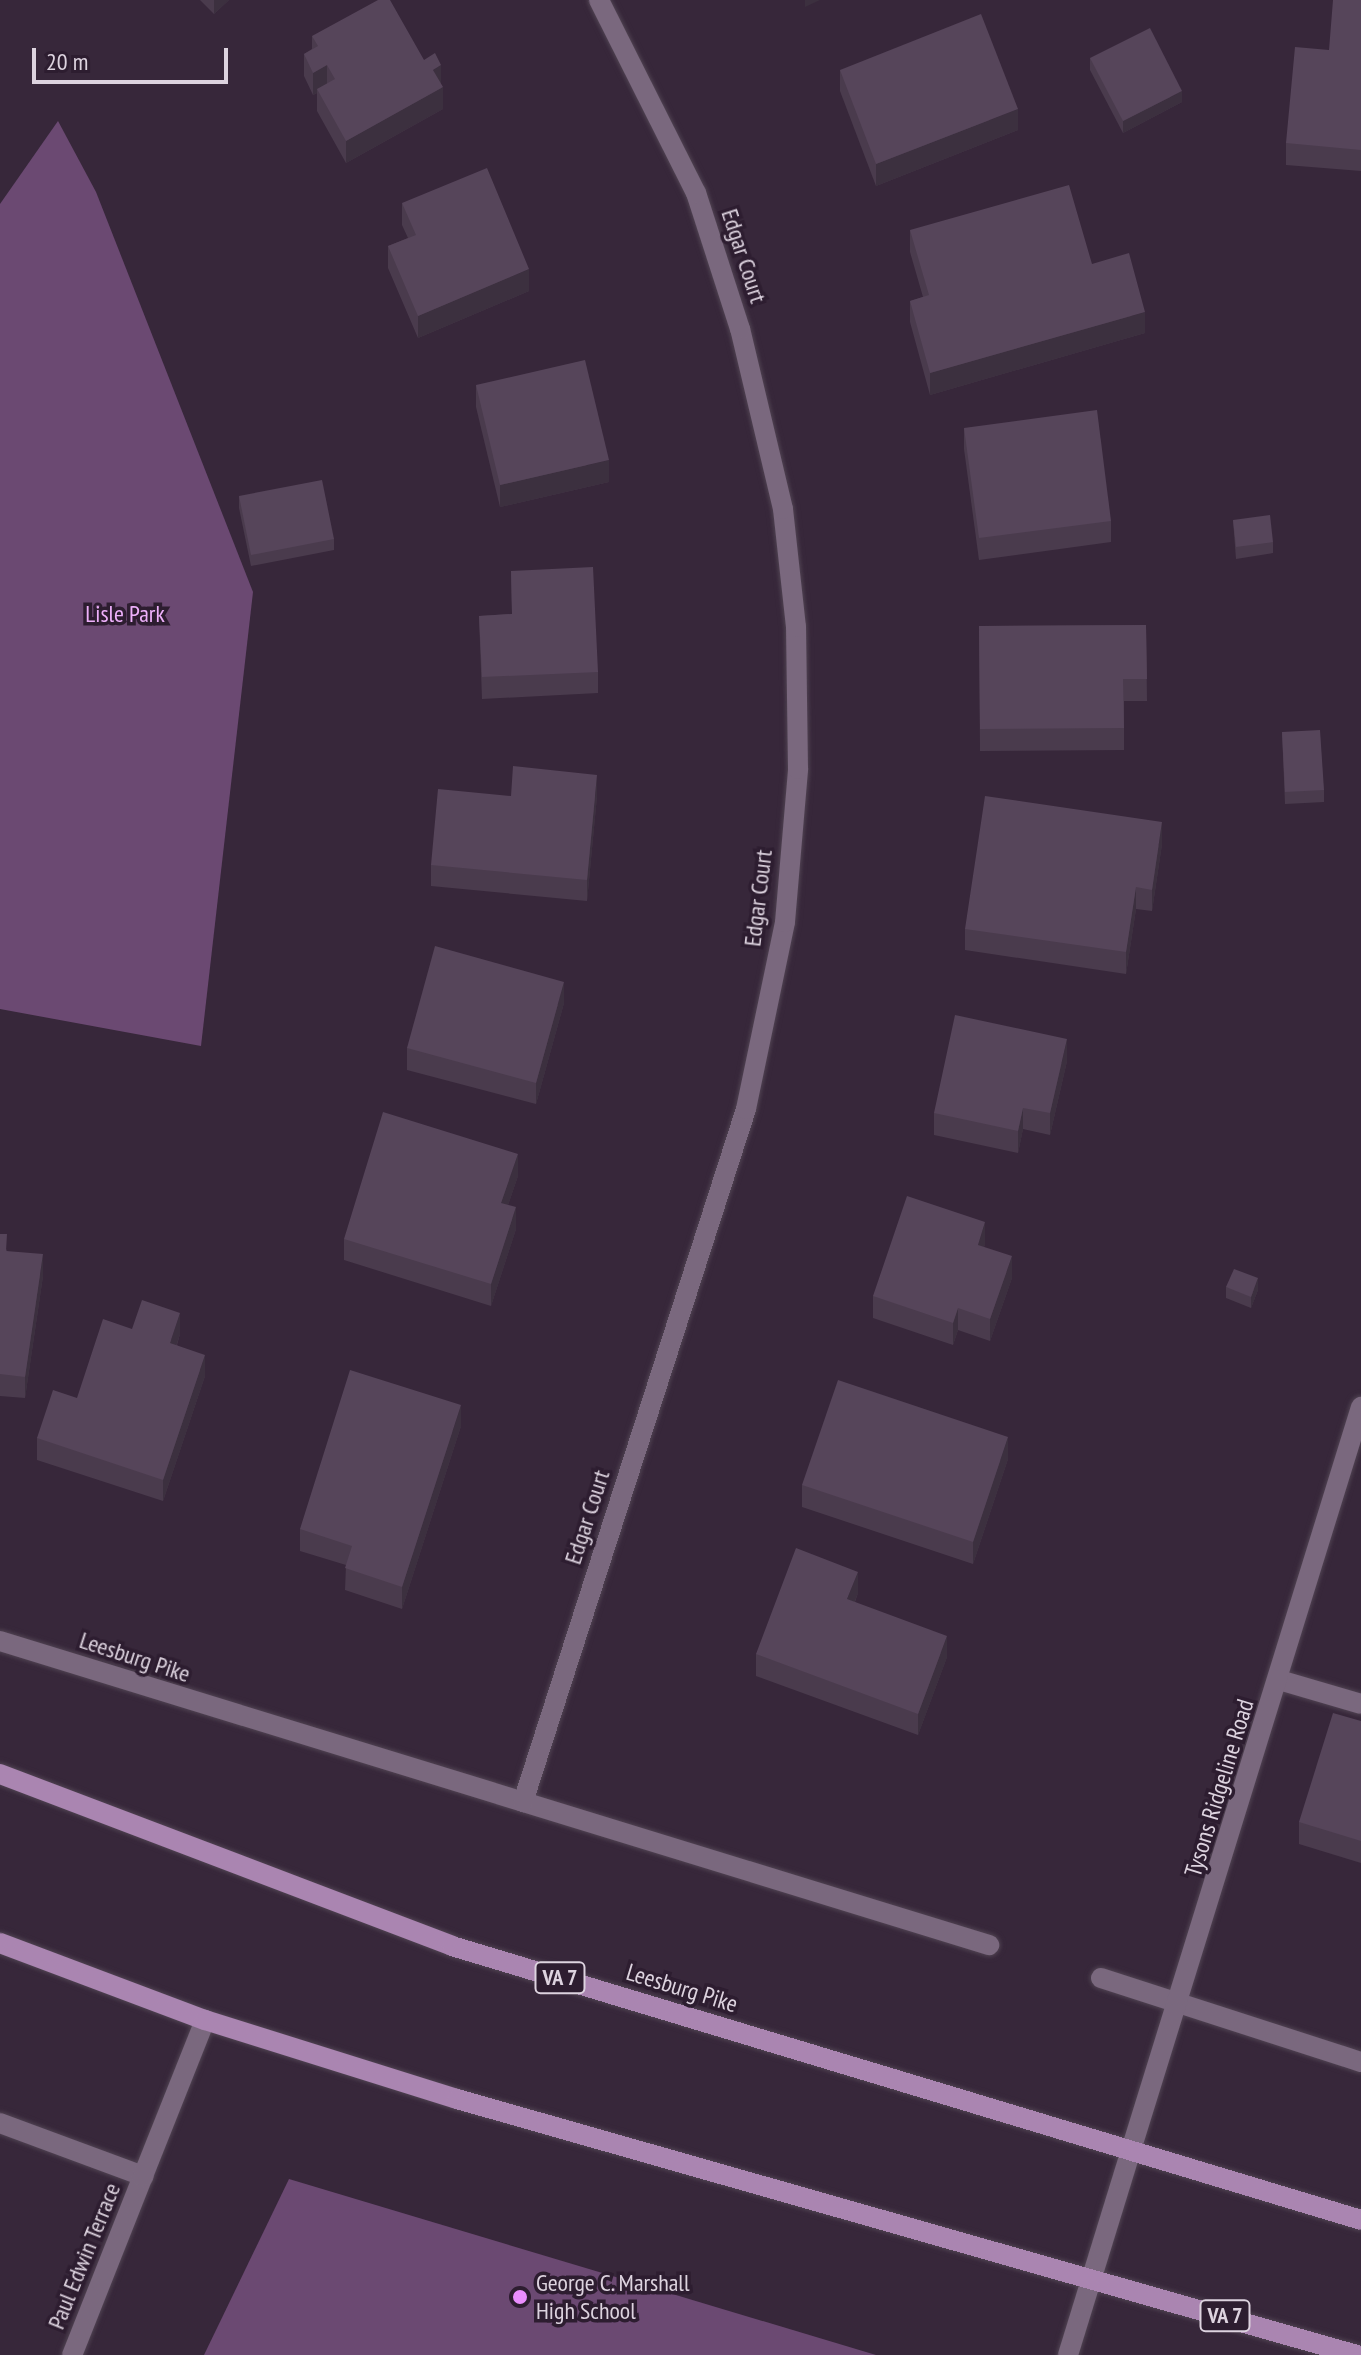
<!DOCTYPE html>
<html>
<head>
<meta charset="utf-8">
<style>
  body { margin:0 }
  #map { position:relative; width:1361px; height:2355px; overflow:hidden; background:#37273a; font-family:"PT Sans Narrow",sans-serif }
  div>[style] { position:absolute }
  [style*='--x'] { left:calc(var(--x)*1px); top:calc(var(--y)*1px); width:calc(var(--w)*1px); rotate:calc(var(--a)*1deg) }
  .green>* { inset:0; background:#6b4972 }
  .roads { filter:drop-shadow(0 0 2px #504352) drop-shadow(0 0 2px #504352) }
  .lane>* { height:20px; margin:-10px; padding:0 10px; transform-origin:10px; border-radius:10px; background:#7a687e }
  .street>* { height:20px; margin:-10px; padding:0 10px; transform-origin:10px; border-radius:10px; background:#7a687e }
  .primary>* { height:20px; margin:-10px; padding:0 10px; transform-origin:10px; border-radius:10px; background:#aa85b1 }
  .wall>* { inset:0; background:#4a3b4d }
  .shaded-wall>* { inset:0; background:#3c303f }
  .building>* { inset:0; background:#56455a }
  .dots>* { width:22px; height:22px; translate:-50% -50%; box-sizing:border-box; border:4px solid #2d1d30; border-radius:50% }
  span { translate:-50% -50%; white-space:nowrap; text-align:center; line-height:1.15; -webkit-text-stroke:7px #2d1d30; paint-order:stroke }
  .shield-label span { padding:2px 6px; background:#2d1d30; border:2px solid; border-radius:6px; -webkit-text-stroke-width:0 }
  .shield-label { font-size:22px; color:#ddd3df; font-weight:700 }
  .street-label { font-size:24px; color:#ddd3df }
  .park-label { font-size:24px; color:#eeb0fb }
  .poi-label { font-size:24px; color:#ddd3df }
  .left { translate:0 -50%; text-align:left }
  .scale { position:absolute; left:32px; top:48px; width:196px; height:36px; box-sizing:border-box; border:4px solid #ddd3df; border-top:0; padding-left:10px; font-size:24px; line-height:28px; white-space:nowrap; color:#ddd3df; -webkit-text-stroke:6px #2d1d30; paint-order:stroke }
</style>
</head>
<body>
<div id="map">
  <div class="green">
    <i style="clip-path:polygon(58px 121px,96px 192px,253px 592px,201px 1046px,0 1009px,0 204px)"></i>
    <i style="clip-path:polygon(289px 2179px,876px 2355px,204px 2355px)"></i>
  </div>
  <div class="roads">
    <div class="lane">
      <i style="--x:1279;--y:1680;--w:85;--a:16.3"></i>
      <i style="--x:1068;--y:2355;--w:214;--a:-72.9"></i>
    </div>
    <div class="street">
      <i style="--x:0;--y:1641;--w:1035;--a:17.09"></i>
      <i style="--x:523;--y:1802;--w:728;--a:-72.16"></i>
      <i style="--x:746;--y:1109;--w:191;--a:-78.2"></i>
      <i style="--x:785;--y:922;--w:154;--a:-85.1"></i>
      <i style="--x:798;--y:769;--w:142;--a:-90.8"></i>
      <i style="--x:796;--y:627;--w:119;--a:-96.3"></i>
      <i style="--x:783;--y:509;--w:185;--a:-103.4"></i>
      <i style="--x:740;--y:329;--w:143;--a:-107.9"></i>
      <i style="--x:696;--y:193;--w:216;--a:-116.7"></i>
      <i style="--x:1101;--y:1978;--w:273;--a:17.9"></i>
      <i style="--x:0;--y:2123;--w:153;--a:20.3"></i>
      <i style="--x:143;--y:2176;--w:193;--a:111.6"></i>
      <i style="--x:1131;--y:2150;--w:778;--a:-72.8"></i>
      <i style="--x:143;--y:2176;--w:168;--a:-68.3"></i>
    </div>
    <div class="primary">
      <i style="--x:0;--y:1774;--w:484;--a:20.8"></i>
      <i style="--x:452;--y:1946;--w:949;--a:16.77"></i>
      <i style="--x:0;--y:1943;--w:219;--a:20.6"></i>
      <i style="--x:205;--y:2020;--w:264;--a:17.4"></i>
      <i style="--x:457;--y:2099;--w:936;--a:15.88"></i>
    </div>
  </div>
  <div class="wall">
    <i style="clip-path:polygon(200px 0,229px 0,214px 14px)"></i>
    <i style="clip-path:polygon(1361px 0,1361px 171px,1286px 165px,1286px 143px,1329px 50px)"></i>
    <i style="clip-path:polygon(312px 36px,424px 60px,441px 84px,443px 109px,346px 163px,317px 111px,317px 93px,313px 95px,304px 76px,304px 54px,312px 49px)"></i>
    <i style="clip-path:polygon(1090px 58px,1182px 102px,1123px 133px,1090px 70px)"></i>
    <i style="clip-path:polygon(840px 70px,1018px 130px,876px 186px,840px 91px)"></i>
    <i style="clip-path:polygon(402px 203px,529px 291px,418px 338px,388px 268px,388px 246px,408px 238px,402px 225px)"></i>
    <i style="clip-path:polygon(910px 230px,1092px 264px,1145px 333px,930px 395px,910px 322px,910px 301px,923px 297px,910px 252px)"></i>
    <i style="clip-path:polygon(476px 385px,609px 482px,500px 507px,476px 407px)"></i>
    <i style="clip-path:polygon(964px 428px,1111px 521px,1111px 542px,979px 560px,964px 449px)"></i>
    <i style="clip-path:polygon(239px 496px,334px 539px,334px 550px,251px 566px,239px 508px)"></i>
    <i style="clip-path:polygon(1233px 520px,1273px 542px,1273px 553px,1236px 559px)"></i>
    <i style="clip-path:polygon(511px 571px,598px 672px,598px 693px,482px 699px,479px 616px,512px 614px)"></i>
    <i style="clip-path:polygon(1146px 625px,1147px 701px,1124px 701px,1124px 750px,980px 751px,979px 626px)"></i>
    <i style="clip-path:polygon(1282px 732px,1324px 790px,1324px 802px,1285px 804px)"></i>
    <i style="clip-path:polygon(511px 796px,597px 796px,587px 901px,431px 886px,431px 865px)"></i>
    <i style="clip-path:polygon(1162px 844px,1152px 911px,1136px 909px,1126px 974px,965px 950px,965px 929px)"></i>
    <i style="clip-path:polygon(564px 1003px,536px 1104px,407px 1070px,407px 1048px)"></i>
    <i style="clip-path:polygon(1067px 1061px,1050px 1135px,1023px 1129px,1018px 1153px,934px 1135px,934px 1113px)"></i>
    <i style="clip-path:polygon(518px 1176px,508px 1205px,516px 1229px,491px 1306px,344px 1260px,344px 1239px)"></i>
    <i style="clip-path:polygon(0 1234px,7px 1251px,43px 1276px,25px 1398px,0 1396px)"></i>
    <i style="clip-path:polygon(985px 1244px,984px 1247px,1012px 1278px,990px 1341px,958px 1330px,953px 1345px,873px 1318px,873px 1296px)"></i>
    <i style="clip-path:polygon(1226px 1287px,1258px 1290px,1251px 1308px,1226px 1298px)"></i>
    <i style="clip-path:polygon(180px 1334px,177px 1345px,205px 1376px,163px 1501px,37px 1460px,37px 1438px,77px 1398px)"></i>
    <i style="clip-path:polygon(461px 1426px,402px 1609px,345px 1590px,346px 1565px,300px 1551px,300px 1529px)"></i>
    <i style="clip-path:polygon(1008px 1459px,973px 1564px,802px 1507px,802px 1485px)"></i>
    <i style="clip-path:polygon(858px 1593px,855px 1602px,947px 1657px,918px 1735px,756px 1676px,756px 1654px)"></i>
    <i style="clip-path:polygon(1361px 1721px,1361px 1863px,1299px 1844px,1299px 1822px)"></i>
  </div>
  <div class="shaded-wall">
    <i style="clip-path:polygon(214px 0,229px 0,214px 14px)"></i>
    <i style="clip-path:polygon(805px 0,820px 0,805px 7px)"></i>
    <i style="clip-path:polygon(327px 65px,327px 87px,317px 89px,317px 93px,313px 95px,313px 73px)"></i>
    <i style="clip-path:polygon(441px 65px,441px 87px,433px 70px)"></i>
    <i style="clip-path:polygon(443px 87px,443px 109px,346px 163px,346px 141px)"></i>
    <i style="clip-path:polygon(1182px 91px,1182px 102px,1123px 133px,1123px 121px)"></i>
    <i style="clip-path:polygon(1018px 109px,1018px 130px,876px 186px,876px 164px)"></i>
    <i style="clip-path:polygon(529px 269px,529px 291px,418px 338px,418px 316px)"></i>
    <i style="clip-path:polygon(1145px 312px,1145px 333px,930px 395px,930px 373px)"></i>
    <i style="clip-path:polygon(609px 460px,609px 482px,500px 507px,500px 485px)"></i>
    <i style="clip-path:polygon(597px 775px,597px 796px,587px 901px,587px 880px)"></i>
    <i style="clip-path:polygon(1162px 822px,1162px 844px,1152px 911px,1152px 890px)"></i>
    <i style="clip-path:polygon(1136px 887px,1136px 909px,1126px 974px,1126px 952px)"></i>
    <i style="clip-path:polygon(564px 982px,564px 1003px,536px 1104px,536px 1083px)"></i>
    <i style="clip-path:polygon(1067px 1039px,1067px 1061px,1050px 1135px,1050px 1113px)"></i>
    <i style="clip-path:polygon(1023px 1108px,1023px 1129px,1018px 1153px,1018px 1131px)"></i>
    <i style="clip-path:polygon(518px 1154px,518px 1176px,501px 1225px,501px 1203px)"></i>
    <i style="clip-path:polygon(516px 1207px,516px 1229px,491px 1306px,491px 1284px)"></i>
    <i style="clip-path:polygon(985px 1222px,985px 1244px,978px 1267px,978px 1245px)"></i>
    <i style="clip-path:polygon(43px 1254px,43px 1276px,25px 1398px,25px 1377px)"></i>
    <i style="clip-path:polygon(1012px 1256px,1012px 1278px,990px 1341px,990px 1319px)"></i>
    <i style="clip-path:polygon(1258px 1278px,1258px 1290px,1251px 1308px,1251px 1297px)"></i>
    <i style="clip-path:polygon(958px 1308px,958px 1330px,953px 1345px,953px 1323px)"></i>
    <i style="clip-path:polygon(180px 1313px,180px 1334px,170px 1365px,170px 1343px)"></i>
    <i style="clip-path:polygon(205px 1355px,205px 1376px,163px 1501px,163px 1480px)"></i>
    <i style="clip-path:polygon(461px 1405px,461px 1426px,402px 1609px,402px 1587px)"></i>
    <i style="clip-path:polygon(1008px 1437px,1008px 1459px,973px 1564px,973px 1542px)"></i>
    <i style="clip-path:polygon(858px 1572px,858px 1593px,847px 1621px,847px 1599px)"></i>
    <i style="clip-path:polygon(947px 1636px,947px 1657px,918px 1735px,918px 1714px)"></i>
  </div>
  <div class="building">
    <i style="clip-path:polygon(378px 0,390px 0,424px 60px,435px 53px,441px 65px,433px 70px,443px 87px,346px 141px,317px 89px,335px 79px,327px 65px,313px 73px,304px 54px,318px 46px,312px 36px)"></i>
    <i style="clip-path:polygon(1333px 0,1361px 0,1361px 150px,1286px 143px,1295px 47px,1329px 50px)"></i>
    <i style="clip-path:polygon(981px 14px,1018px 109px,876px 164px,840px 70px)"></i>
    <i style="clip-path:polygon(1150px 28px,1182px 91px,1123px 121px,1090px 58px)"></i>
    <i style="clip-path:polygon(487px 168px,529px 269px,418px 316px,388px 246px,416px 235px,402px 203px)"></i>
    <i style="clip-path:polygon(1069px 185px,1092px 264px,1129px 253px,1145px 312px,930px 373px,910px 301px,929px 295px,910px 230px)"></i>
    <i style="clip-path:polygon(585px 360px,609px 460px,500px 485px,476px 385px)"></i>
    <i style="clip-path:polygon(1097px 410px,1111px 521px,979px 538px,964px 428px)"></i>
    <i style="clip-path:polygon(322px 480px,334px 539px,251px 555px,239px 496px)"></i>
    <i style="clip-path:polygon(1270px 515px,1273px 542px,1236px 547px,1233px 520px)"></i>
    <i style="clip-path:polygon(593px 567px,598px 672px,482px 677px,479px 616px,512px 614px,511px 571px)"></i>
    <i style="clip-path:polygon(1146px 625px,1147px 679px,1123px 679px,1124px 728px,980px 729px,979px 626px)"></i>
    <i style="clip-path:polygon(1320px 730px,1324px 790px,1285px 792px,1282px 732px)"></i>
    <i style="clip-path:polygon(513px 766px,597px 775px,587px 880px,431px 865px,438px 789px,511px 796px)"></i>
    <i style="clip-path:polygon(985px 796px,1162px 822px,1152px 890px,1136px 887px,1126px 952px,965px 929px)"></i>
    <i style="clip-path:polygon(435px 946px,564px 982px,536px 1083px,407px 1048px)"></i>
    <i style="clip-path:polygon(955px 1015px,1067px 1039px,1050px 1113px,1023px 1108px,1018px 1131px,934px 1113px)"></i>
    <i style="clip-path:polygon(383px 1112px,518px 1154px,501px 1203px,516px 1207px,491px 1284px,344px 1239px)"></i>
    <i style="clip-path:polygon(907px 1196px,985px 1222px,978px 1245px,1012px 1256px,990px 1319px,958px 1308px,953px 1323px,873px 1296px)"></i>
    <i style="clip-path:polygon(0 1234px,7px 1234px,6px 1251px,43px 1254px,25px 1377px,0 1374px)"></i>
    <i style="clip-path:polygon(1234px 1269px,1258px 1278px,1251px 1297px,1226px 1287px)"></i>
    <i style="clip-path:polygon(142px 1300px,180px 1313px,170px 1343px,205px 1355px,163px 1480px,37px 1438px,53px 1390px,77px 1398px,103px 1319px,132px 1329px)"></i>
    <i style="clip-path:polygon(350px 1370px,461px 1405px,402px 1587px,345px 1568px,352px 1546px,300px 1529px)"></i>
    <i style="clip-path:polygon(838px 1380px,1008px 1437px,973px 1542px,802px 1485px)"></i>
    <i style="clip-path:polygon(796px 1548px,858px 1572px,847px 1599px,947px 1636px,918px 1714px,756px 1654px)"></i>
    <i style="clip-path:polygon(1333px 1713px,1361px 1721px,1361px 1841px,1299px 1822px)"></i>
  </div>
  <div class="dots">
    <i style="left:520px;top:2297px;background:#ea8dfd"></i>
  </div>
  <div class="shield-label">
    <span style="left:560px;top:1978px">VA 7</span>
    <span style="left:1225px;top:2316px">VA 7</span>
  </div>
  <div class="street-label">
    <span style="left:744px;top:256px;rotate:72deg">Edgar Court</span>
    <span style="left:758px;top:898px;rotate:-83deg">Edgar Court</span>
    <span style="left:587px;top:1517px;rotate:-72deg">Edgar Court</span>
    <span style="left:135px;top:1657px;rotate:18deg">Leesburg Pike</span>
    <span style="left:1219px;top:1788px;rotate:-73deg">Tysons Ridgeline Road</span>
    <span style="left:682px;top:1988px;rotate:17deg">Leesburg Pike</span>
    <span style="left:84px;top:2256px;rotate:-68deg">Paul Edwin Terrace</span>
  </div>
  <div class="park-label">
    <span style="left:125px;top:614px">Lisle Park</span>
  </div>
  <div class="poi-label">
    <span class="left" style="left:536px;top:2297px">George C. Marshall<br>High School</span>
  </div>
  <div class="scale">20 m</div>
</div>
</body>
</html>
